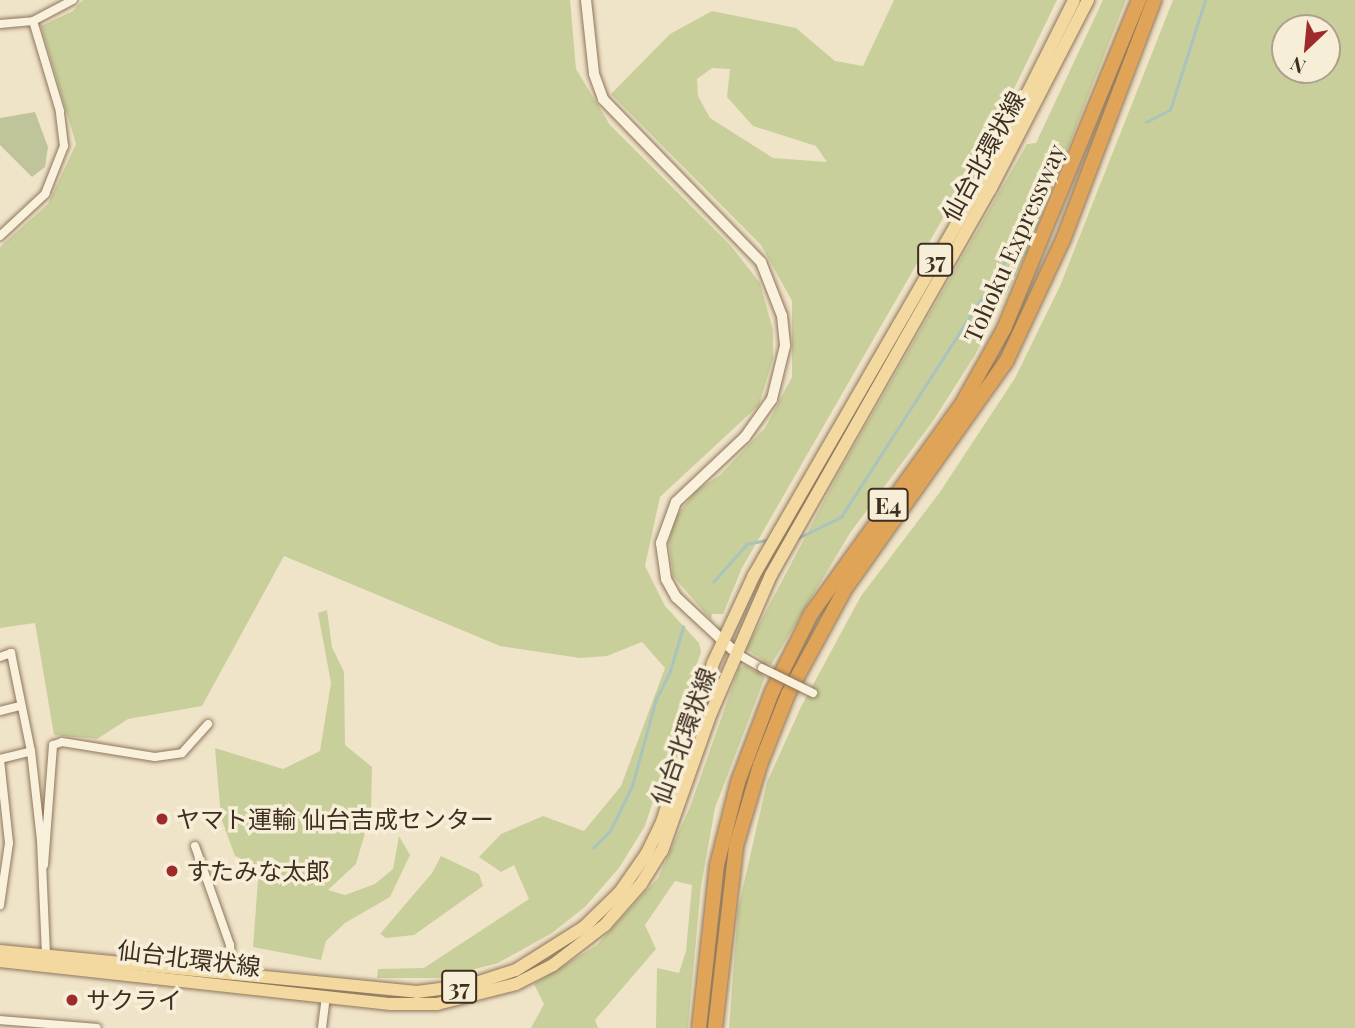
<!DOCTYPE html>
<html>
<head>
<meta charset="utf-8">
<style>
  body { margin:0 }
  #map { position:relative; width:1355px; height:1028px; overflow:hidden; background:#f0e4c8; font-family:"Playfair Display","Noto Sans JP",serif }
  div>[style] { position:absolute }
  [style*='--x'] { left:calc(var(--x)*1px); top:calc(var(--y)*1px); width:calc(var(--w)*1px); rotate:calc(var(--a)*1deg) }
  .green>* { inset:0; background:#c9cf9b }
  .cemetery>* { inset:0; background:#bfc49a }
  .stream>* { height:2.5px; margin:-1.25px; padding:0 1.25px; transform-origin:1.25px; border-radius:1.25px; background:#a9c4bc }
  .roads { filter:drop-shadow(0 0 2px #8d765c) drop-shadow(0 0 2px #8d765c) }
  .minor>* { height:8px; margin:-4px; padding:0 4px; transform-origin:4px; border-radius:4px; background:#faf1dc }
  .tertiary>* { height:10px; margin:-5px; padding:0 5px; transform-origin:5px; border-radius:5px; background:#faf1dc }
  .primary>* { height:12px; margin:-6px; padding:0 6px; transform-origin:6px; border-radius:6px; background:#f3d9a0 }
  .motorway>* { height:14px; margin:-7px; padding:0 7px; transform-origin:7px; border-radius:7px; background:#e0a458 }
  .bridges { filter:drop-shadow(0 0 2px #8d765c) drop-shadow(0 0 2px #8d765c) }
  .minor-bridge>* { height:8px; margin:-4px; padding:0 4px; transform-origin:4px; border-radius:4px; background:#faf1dc }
  .dots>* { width:19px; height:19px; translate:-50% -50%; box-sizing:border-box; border:4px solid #f7eed8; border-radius:50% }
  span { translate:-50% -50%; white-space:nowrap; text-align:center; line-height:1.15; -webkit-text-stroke:7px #f7eed8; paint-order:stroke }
  .shield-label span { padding:2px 5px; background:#f7eed8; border:2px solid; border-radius:5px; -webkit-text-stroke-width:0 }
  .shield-label { font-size:23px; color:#3d2e20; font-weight:700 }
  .street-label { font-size:24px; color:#3d2e20 }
  .poi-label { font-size:24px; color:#3d2e20 }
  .left { translate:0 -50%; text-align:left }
  .north { position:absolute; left:1271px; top:14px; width:70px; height:70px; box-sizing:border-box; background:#f7eed8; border:2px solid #ada18e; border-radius:50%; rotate:206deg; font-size:19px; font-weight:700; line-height:28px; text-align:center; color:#3d2e20 }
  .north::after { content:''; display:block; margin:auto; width:24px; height:32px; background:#9e2a2b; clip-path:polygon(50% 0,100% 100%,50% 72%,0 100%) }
</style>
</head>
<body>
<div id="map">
  <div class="green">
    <i style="clip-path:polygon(83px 0,570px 0,576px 69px,610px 125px,731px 246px,760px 283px,773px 330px,773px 359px,759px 405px,660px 497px,645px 566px,665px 606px,699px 643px,701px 652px,645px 826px,619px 868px,585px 907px,552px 933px,498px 963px,441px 978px,377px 978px,378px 969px,424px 968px,529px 899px,514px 865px,501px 872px,479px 857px,501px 834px,543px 816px,584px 831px,621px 786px,665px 668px,642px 642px,607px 656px,580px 658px,500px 646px,284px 556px,202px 706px,128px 719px,97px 739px,54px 735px,35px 623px,0 628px,0 247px,48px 204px,76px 144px,41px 26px,73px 11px)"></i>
    <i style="clip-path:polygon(evenodd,894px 0,1057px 0,996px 126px,742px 568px,723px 614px,712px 614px,711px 620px,673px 576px,669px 541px,674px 519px,696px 491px,720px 475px,765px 428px,792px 377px,792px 301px,761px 245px,611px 94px,670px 34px,712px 11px,796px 28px,835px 61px,863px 66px,894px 0,712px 68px,730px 69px,727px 97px,753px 126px,816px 146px,827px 162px,773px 158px,710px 118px,698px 96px,697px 79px,712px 68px)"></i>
    <i style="clip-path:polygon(1103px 0,1126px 0,1026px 254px,975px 355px,933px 421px,850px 533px,771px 665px,746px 649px,841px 469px,1027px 144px,1036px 143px)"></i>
    <i style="clip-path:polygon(evenodd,1173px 0,1355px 0,1355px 1028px,729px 1028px,738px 909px,767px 782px,801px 707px,861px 596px,940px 492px,1015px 378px,1060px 286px,1173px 0,1285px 28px,1327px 28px,1327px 70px,1285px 70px,1285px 28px)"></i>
    <i style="clip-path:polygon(327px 610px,332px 647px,344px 672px,345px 745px,372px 767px,371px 812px,356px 864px,328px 890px,345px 895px,375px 884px,393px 869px,399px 836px,410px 855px,390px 897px,345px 923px,326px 941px,321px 960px,253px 947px,259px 867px,235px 856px,221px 818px,215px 748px,283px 769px,320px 751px,331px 683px,318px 613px)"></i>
    <i style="clip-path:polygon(745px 665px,765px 677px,715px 808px,701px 886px,688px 1028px,656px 1028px,657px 968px,679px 973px,686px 951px,692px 885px,675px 881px,645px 925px,656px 949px,595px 1020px,598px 1028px,531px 1028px,544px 1004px,534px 984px,597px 945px,658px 878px,690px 807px,739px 668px)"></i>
    <i style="clip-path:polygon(441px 856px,479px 874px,483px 886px,414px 935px,386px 938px,380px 934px,432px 873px)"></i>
  </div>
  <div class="cemetery">
    <i style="clip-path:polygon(35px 112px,48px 147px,45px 167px,32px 177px,0 145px,0 118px)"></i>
  </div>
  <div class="stream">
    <i style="--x:1146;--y:122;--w:27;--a:-27"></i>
    <i style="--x:1170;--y:110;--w:115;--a:-72.3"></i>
    <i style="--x:798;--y:538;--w:48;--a:-26"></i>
    <i style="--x:841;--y:517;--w:326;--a:-57.3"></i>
    <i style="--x:713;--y:582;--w:51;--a:-48.2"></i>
    <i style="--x:747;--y:544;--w:25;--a:-12"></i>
    <i style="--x:593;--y:848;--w:24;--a:-45"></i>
    <i style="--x:610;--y:831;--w:50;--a:-63.9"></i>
    <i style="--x:632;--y:786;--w:90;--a:-74.6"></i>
    <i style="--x:656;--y:699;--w:31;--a:-63"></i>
    <i style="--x:670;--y:671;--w:46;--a:-73.5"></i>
  </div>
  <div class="roads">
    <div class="minor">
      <i style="--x:0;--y:24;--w:33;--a:-5"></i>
      <i style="--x:33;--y:21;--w:45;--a:-27.7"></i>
      <i style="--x:0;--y:236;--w:62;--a:-43"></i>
      <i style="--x:45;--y:194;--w:52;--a:-68.4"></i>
      <i style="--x:64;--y:146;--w:35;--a:-97"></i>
      <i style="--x:60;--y:111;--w:94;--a:-106.7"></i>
      <i style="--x:736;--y:653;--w:30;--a:30"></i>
      <i style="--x:0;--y:657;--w:12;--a:-20"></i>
      <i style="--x:11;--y:653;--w:100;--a:78.5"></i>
      <i style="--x:31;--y:751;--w:90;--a:83.6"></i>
      <i style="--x:41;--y:840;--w:113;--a:87.5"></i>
      <i style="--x:0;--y:711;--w:21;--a:-14"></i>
      <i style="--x:0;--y:759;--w:32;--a:-14"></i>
      <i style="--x:0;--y:760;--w:83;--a:83.8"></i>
      <i style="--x:9;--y:843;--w:63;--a:98.3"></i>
      <i style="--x:195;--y:846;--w:105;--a:70.5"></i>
      <i style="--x:230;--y:945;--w:29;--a:88"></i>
      <i style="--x:44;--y:865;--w:120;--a:-85.7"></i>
      <i style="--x:53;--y:745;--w:9;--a:-18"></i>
      <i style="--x:62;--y:742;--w:94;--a:9.2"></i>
      <i style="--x:155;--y:757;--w:27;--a:-8"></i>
      <i style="--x:182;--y:753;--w:39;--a:-48"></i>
      <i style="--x:0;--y:1020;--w:97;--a:4.7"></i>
      <i style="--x:322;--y:1028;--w:32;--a:-83"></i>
    </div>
    <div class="tertiary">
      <i style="--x:586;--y:0;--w:74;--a:83.8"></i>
      <i style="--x:594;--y:74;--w:27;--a:70"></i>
      <i style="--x:603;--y:99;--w:227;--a:45.9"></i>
      <i style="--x:761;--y:262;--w:58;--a:68.7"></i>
      <i style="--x:782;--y:316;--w:30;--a:84"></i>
      <i style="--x:785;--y:346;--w:55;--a:103.8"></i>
      <i style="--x:772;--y:399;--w:47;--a:125.4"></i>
      <i style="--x:745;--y:437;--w:95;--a:136.7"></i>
      <i style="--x:676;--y:502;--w:44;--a:110.1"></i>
      <i style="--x:661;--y:543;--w:36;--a:82"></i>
      <i style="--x:666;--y:579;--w:21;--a:61"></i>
      <i style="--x:676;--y:597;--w:82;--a:43"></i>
    </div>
    <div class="primary">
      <i style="--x:0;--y:951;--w:419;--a:5.6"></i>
      <i style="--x:417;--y:992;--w:53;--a:-7.5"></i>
      <i style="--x:470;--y:985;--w:48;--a:-18.1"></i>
      <i style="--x:516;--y:970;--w:80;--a:-32.3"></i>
      <i style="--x:584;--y:927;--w:50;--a:-44.2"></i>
      <i style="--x:620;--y:892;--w:47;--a:-55.3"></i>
      <i style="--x:647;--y:853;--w:34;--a:-64"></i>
      <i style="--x:662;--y:822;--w:167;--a:-72.2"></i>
      <i style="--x:713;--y:663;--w:97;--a:-65"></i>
      <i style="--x:754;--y:575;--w:486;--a:-60"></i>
      <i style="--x:997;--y:154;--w:172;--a:-63.4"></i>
      <i style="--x:0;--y:961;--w:393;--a:6.3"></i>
      <i style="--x:391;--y:1004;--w:46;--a:0"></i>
      <i style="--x:437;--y:1004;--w:81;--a:-14.2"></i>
      <i style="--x:516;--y:984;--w:42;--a:-27.2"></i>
      <i style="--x:553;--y:965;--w:66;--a:-37.6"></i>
      <i style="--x:605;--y:925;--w:55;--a:-48.7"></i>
      <i style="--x:641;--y:884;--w:39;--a:-58"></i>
      <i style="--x:662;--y:851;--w:146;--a:-70.5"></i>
      <i style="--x:711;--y:713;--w:150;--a:-66.5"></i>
      <i style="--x:771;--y:575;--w:443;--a:-60.4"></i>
      <i style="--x:990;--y:190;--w:214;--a:-62.7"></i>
    </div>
    <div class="motorway">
      <i style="--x:699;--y:1028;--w:164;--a:-83.7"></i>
      <i style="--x:717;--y:865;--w:86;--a:-75.8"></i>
      <i style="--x:738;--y:782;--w:96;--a:-69.3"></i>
      <i style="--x:772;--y:692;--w:87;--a:-63.4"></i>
      <i style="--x:811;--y:614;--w:259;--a:-54.3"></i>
      <i style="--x:962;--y:404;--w:86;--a:-60.8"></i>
      <i style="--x:1004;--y:329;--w:356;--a:-67.7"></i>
      <i style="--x:715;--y:1028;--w:183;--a:-83.4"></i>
      <i style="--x:736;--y:846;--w:84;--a:-73.5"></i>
      <i style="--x:760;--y:765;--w:76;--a:-68.5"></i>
      <i style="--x:788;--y:694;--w:119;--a:-61.5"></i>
      <i style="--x:845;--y:589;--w:278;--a:-54.7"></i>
      <i style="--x:1006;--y:362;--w:135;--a:-65"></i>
      <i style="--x:1063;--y:240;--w:257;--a:-69.2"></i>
    </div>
  </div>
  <div class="bridges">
    <div class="minor-bridge">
      <i style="--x:762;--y:668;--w:57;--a:26.1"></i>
    </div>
  </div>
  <div class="dots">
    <i style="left:162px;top:819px;background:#9e2a2b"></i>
    <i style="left:172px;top:871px;background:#9e2a2b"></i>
    <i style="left:72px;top:1000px;background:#9e2a2b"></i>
  </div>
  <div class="shield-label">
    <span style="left:935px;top:260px">37</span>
    <span style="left:888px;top:505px">E4</span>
    <span style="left:459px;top:987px">37</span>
  </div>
  <div class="street-label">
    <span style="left:983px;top:156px;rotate:-61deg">仙台北環状線</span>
    <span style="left:1014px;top:243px;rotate:-66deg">Tohoku Expressway</span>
    <span style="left:683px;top:736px;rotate:-70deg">仙台北環状線</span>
    <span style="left:189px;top:958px;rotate:7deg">仙台北環状線</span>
  </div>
  <div class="poi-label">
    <span class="left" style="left:176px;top:819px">ヤマト運輸 仙台吉成センター</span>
    <span class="left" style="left:186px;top:871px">すたみな太郎</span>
    <span class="left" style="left:86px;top:1000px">サクライ</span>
  </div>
  <div class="north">N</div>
</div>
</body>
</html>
